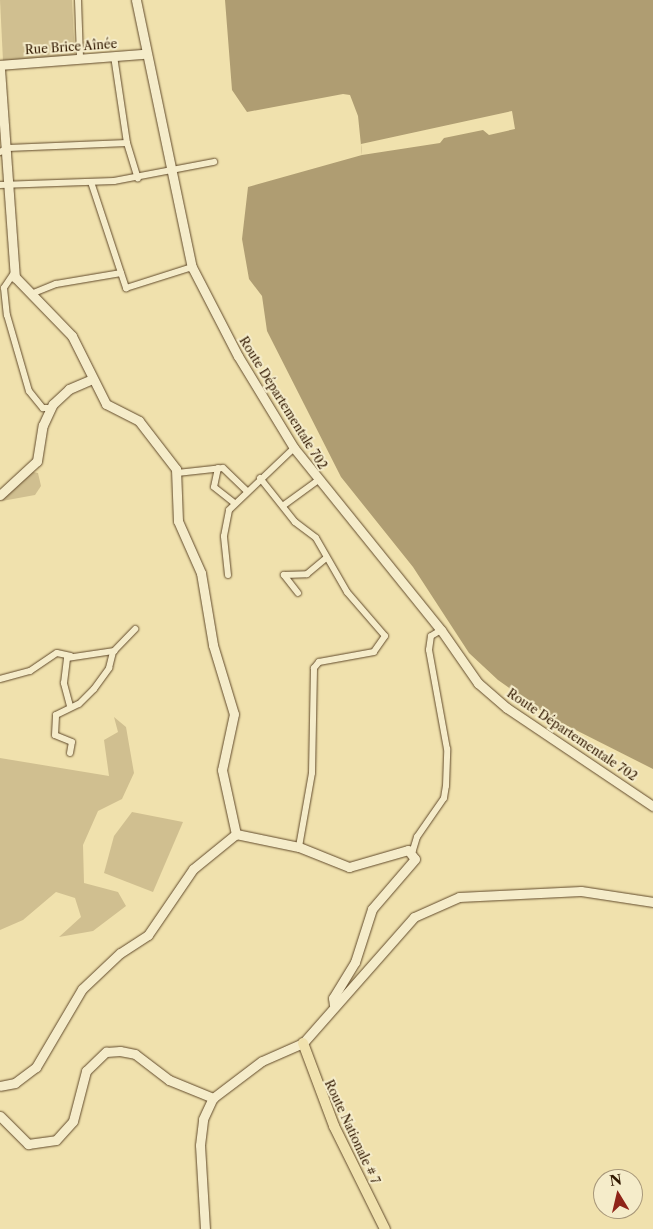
<!DOCTYPE html>
<html>
<head>
<meta charset="utf-8">
<style>
  body { margin:0 }
  #map { position:relative; width:653px; height:1229px; overflow:hidden; background:#f0e1ad; font-family:"Libre Caslon Text",serif }
  div>[style] { position:absolute }
  [style*='--x'] { left:calc(var(--x)*1px); top:calc(var(--y)*1px); width:calc(var(--w)*1px); rotate:calc(var(--a)*1deg) }
  .green>* { inset:0; background:#d0bf90 }
  .water>* { inset:0; background:#af9d72 }
  .pier>* { inset:0; background:#f0e1ad }
  .roads { filter:drop-shadow(0 0 1px #614a2b) drop-shadow(0 0 1px #614a2b) }
  .minor>* { height:6px; margin:-3px; padding:0 3px; transform-origin:3px; border-radius:3px; background:#f5ecca }
  .tertiary>* { height:9px; margin:-4.5px; padding:0 4.5px; transform-origin:4.5px; border-radius:4.5px; background:#f5ecca }
  .secondary>* { height:9px; margin:-4.5px; padding:0 4.5px; transform-origin:4.5px; border-radius:4.5px; background:#f5ecca }
  .primary>* { height:10px; margin:-5px; padding:0 5px; transform-origin:5px; border-radius:5px; background:#f0e1ad }
  span { translate:-50% -50%; white-space:nowrap; text-align:center; line-height:1.15; -webkit-text-stroke:4px #f5ecca; paint-order:stroke }
  .street-label { font-size:12px; color:#311800 }
  .north { position:absolute; left:593px; top:1169px; width:50px; height:50px; box-sizing:border-box; background:#f5ecca; border:1px solid #a79779; border-radius:50%; rotate:351deg; font-size:14px; font-weight:700; line-height:20px; text-align:center; color:#311800 }
  .north::after { content:''; display:block; margin:auto; width:18px; height:22px; background:#8f2418; clip-path:polygon(50% 0,100% 100%,50% 72%,0 100%) }
</style>
</head>
<body>
<div id="map">
  <div class="green">
    <i style="clip-path:polygon(0 0,72px 0,75px 56px,3px 61px)"></i>
    <i style="clip-path:polygon(33px 472px,38px 473px,41px 486px,35px 495px,2px 501px,3px 495px)"></i>
    <i style="clip-path:polygon(114px 717px,126px 727px,134px 773px,122px 799px,98px 811px,83px 845px,84px 883px,118px 892px,126px 906px,93px 931px,59px 937px,81px 917px,75px 898px,56px 892px,23px 920px,0 930px,0 758px,109px 776px,104px 740px,118px 732px)"></i>
    <i style="clip-path:polygon(132px 812px,183px 822px,153px 892px,104px 873px,114px 836px)"></i>
  </div>
  <div class="water">
    <i style="clip-path:polygon(225px 0,653px 0,653px 769px,550px 717px,498px 680px,469px 653px,413px 567px,341px 477px,267px 331px,262px 296px,249px 279px,242px 239px,248px 187px,362px 155px,358px 116px,350px 95px,343px 94px,247px 112px,232px 90px)"></i>
  </div>
  <div class="pier">
    <i style="clip-path:polygon(512px 111px,515px 129px,489px 135px,483px 130px,444px 138px,440px 143px,362px 155px,361px 144px)"></i>
  </div>
  <div class="roads">
    <div class="minor">
      <i style="--x:78;--y:0;--w:58;--a:88"></i>
      <i style="--x:114;--y:56;--w:88;--a:81.5"></i>
      <i style="--x:127;--y:143;--w:37;--a:73"></i>
      <i style="--x:0;--y:152;--w:9;--a:-27"></i>
      <i style="--x:8;--y:148;--w:119;--a:-2.4"></i>
      <i style="--x:91;--y:182;--w:112;--a:71.7"></i>
      <i style="--x:126;--y:288;--w:69;--a:-17.7"></i>
      <i style="--x:0;--y:185;--w:114;--a:-2"></i>
      <i style="--x:114;--y:181;--w:102;--a:-10.8"></i>
      <i style="--x:14;--y:273;--w:18;--a:124"></i>
      <i style="--x:4;--y:288;--w:27;--a:84"></i>
      <i style="--x:7;--y:315;--w:79;--a:73.9"></i>
      <i style="--x:29;--y:391;--w:22;--a:51"></i>
      <i style="--x:43;--y:408;--w:8;--a:0"></i>
      <i style="--x:31;--y:294;--w:27;--a:-22"></i>
      <i style="--x:56;--y:284;--w:66;--a:-9.6"></i>
      <i style="--x:218;--y:468;--w:19;--a:102"></i>
      <i style="--x:214;--y:487;--w:24;--a:38"></i>
      <i style="--x:177;--y:473;--w:46;--a:-6.2"></i>
      <i style="--x:223;--y:468;--w:32;--a:44"></i>
      <i style="--x:260;--y:478;--w:56;--a:51.5"></i>
      <i style="--x:295;--y:522;--w:26;--a:37"></i>
      <i style="--x:316;--y:538;--w:62;--a:60.1"></i>
      <i style="--x:347;--y:592;--w:58;--a:49.2"></i>
      <i style="--x:385;--y:636;--w:19;--a:125"></i>
      <i style="--x:374;--y:652;--w:56;--a:169.7"></i>
      <i style="--x:319;--y:662;--w:8;--a:130"></i>
      <i style="--x:314;--y:668;--w:105;--a:91.1"></i>
      <i style="--x:312;--y:773;--w:75;--a:100"></i>
      <i style="--x:284;--y:505;--w:41;--a:-36"></i>
      <i style="--x:228;--y:575;--w:39;--a:-96"></i>
      <i style="--x:224;--y:536;--w:26;--a:-79"></i>
      <i style="--x:229;--y:510;--w:90;--a:-43.6"></i>
      <i style="--x:298;--y:593;--w:23;--a:-128"></i>
      <i style="--x:284;--y:575;--w:23;--a:-2"></i>
      <i style="--x:307;--y:574;--w:25;--a:-40"></i>
      <i style="--x:0;--y:679;--w:31;--a:-15"></i>
      <i style="--x:30;--y:671;--w:32;--a:-34"></i>
      <i style="--x:57;--y:653;--w:14;--a:12"></i>
      <i style="--x:70;--y:706;--w:24;--a:-105"></i>
      <i style="--x:64;--y:683;--w:25;--a:-83"></i>
      <i style="--x:67;--y:658;--w:48;--a:-8.5"></i>
      <i style="--x:70;--y:753;--w:11;--a:-80"></i>
      <i style="--x:72;--y:742;--w:18;--a:-158"></i>
      <i style="--x:55;--y:735;--w:20;--a:-87"></i>
      <i style="--x:56;--y:715;--w:25;--a:-26"></i>
      <i style="--x:79;--y:704;--w:21;--a:-45"></i>
      <i style="--x:94;--y:689;--w:26;--a:-54"></i>
      <i style="--x:109;--y:668;--w:16;--a:-76"></i>
      <i style="--x:113;--y:652;--w:32;--a:-46"></i>
      <i style="--x:408;--y:850;--w:5;--a:0"></i>
      <i style="--x:413;--y:850;--w:14;--a:-73"></i>
      <i style="--x:417;--y:837;--w:47;--a:-55.3"></i>
      <i style="--x:444;--y:798;--w:12;--a:-81"></i>
      <i style="--x:446;--y:786;--w:37;--a:-88"></i>
      <i style="--x:447;--y:749;--w:101;--a:-100.3"></i>
      <i style="--x:429;--y:650;--w:14;--a:-82"></i>
      <i style="--x:431;--y:636;--w:12;--a:-31"></i>
    </div>
    <div class="tertiary">
      <i style="--x:0;--y:65;--w:144;--a:-4.4"></i>
      <i style="--x:0;--y:69;--w:209;--a:85.9"></i>
      <i style="--x:15;--y:277;--w:82;--a:46"></i>
      <i style="--x:72;--y:336;--w:76;--a:63.4"></i>
      <i style="--x:106;--y:404;--w:37;--a:27"></i>
      <i style="--x:139;--y:421;--w:61;--a:52.4"></i>
      <i style="--x:176;--y:469;--w:52;--a:87.8"></i>
      <i style="--x:178;--y:521;--w:57;--a:66.1"></i>
      <i style="--x:201;--y:573;--w:73;--a:80.5"></i>
      <i style="--x:213;--y:645;--w:72;--a:73.1"></i>
      <i style="--x:234;--y:714;--w:57;--a:102.1"></i>
      <i style="--x:222;--y:770;--w:66;--a:77.7"></i>
      <i style="--x:236;--y:834;--w:55;--a:140.9"></i>
      <i style="--x:193;--y:869;--w:80;--a:124.3"></i>
      <i style="--x:148;--y:935;--w:33;--a:147"></i>
      <i style="--x:120;--y:953;--w:52;--a:136.5"></i>
      <i style="--x:82;--y:989;--w:91;--a:120.5"></i>
      <i style="--x:36;--y:1067;--w:26;--a:143"></i>
      <i style="--x:15;--y:1083;--w:15;--a:169"></i>
      <i style="--x:0;--y:495;--w:50;--a:-42.6"></i>
      <i style="--x:37;--y:461;--w:36;--a:-81"></i>
      <i style="--x:43;--y:425;--w:23;--a:-65"></i>
      <i style="--x:53;--y:404;--w:22;--a:-43"></i>
      <i style="--x:69;--y:389;--w:25;--a:-23"></i>
      <i style="--x:236;--y:834;--w:64;--a:11.7"></i>
      <i style="--x:299;--y:847;--w:54;--a:21.8"></i>
      <i style="--x:349;--y:867;--w:61;--a:-16.1"></i>
      <i style="--x:408;--y:850;--w:11;--a:52"></i>
      <i style="--x:415;--y:859;--w:66;--a:130.7"></i>
      <i style="--x:372;--y:909;--w:56;--a:107.8"></i>
      <i style="--x:355;--y:962;--w:42;--a:121.4"></i>
      <i style="--x:333;--y:998;--w:7;--a:82"></i>
      <i style="--x:0;--y:1116;--w:40;--a:45"></i>
      <i style="--x:28;--y:1144;--w:28;--a:-8"></i>
      <i style="--x:56;--y:1140;--w:25;--a:-48"></i>
      <i style="--x:73;--y:1121;--w:52;--a:-75.4"></i>
      <i style="--x:86;--y:1071;--w:28;--a:-44"></i>
      <i style="--x:106;--y:1052;--w:14;--a:-4"></i>
      <i style="--x:120;--y:1051;--w:15;--a:11"></i>
      <i style="--x:135;--y:1054;--w:43;--a:37.4"></i>
      <i style="--x:169;--y:1080;--w:48;--a:22.2"></i>
    </div>
    <div class="secondary">
      <i style="--x:136;--y:0;--w:273;--a:78.2"></i>
      <i style="--x:192;--y:267;--w:100;--a:62.7"></i>
      <i style="--x:238;--y:356;--w:108;--a:58.7"></i>
      <i style="--x:294;--y:448;--w:234;--a:51.1"></i>
      <i style="--x:441;--y:630;--w:65;--a:55.1"></i>
      <i style="--x:478;--y:683;--w:38;--a:41"></i>
      <i style="--x:507;--y:708;--w:176;--a:33.9"></i>
      <i style="--x:205;--y:1229;--w:84;--a:-93.4"></i>
      <i style="--x:200;--y:1145;--w:26;--a:-83"></i>
      <i style="--x:203;--y:1119;--w:23;--a:-65"></i>
      <i style="--x:213;--y:1098;--w:61;--a:-37.1"></i>
      <i style="--x:262;--y:1061;--w:45;--a:-23.7"></i>
      <i style="--x:303;--y:1043;--w:168;--a:-48.6"></i>
      <i style="--x:414;--y:917;--w:49;--a:-24"></i>
      <i style="--x:459;--y:897;--w:122;--a:-2.8"></i>
      <i style="--x:581;--y:891;--w:73;--a:8.7"></i>
    </div>
    <div class="primary">
      <i style="--x:303;--y:1043;--w:89;--a:69.5"></i>
      <i style="--x:334;--y:1126;--w:115;--a:63.7"></i>
    </div>
  </div>
  <div class="street-label">
    <span style="left:71px;top:47px;rotate:-4deg">Rue Brice Aînée</span>
    <span style="left:283px;top:403px;rotate:58deg">Route Départementale 702</span>
    <span style="left:572px;top:735px;rotate:34deg">Route Départementale 702</span>
    <span style="left:352px;top:1132px;rotate:65deg">Route Nationale # 7</span>
  </div>
  <div class="north">N</div>
</div>
</body>
</html>
